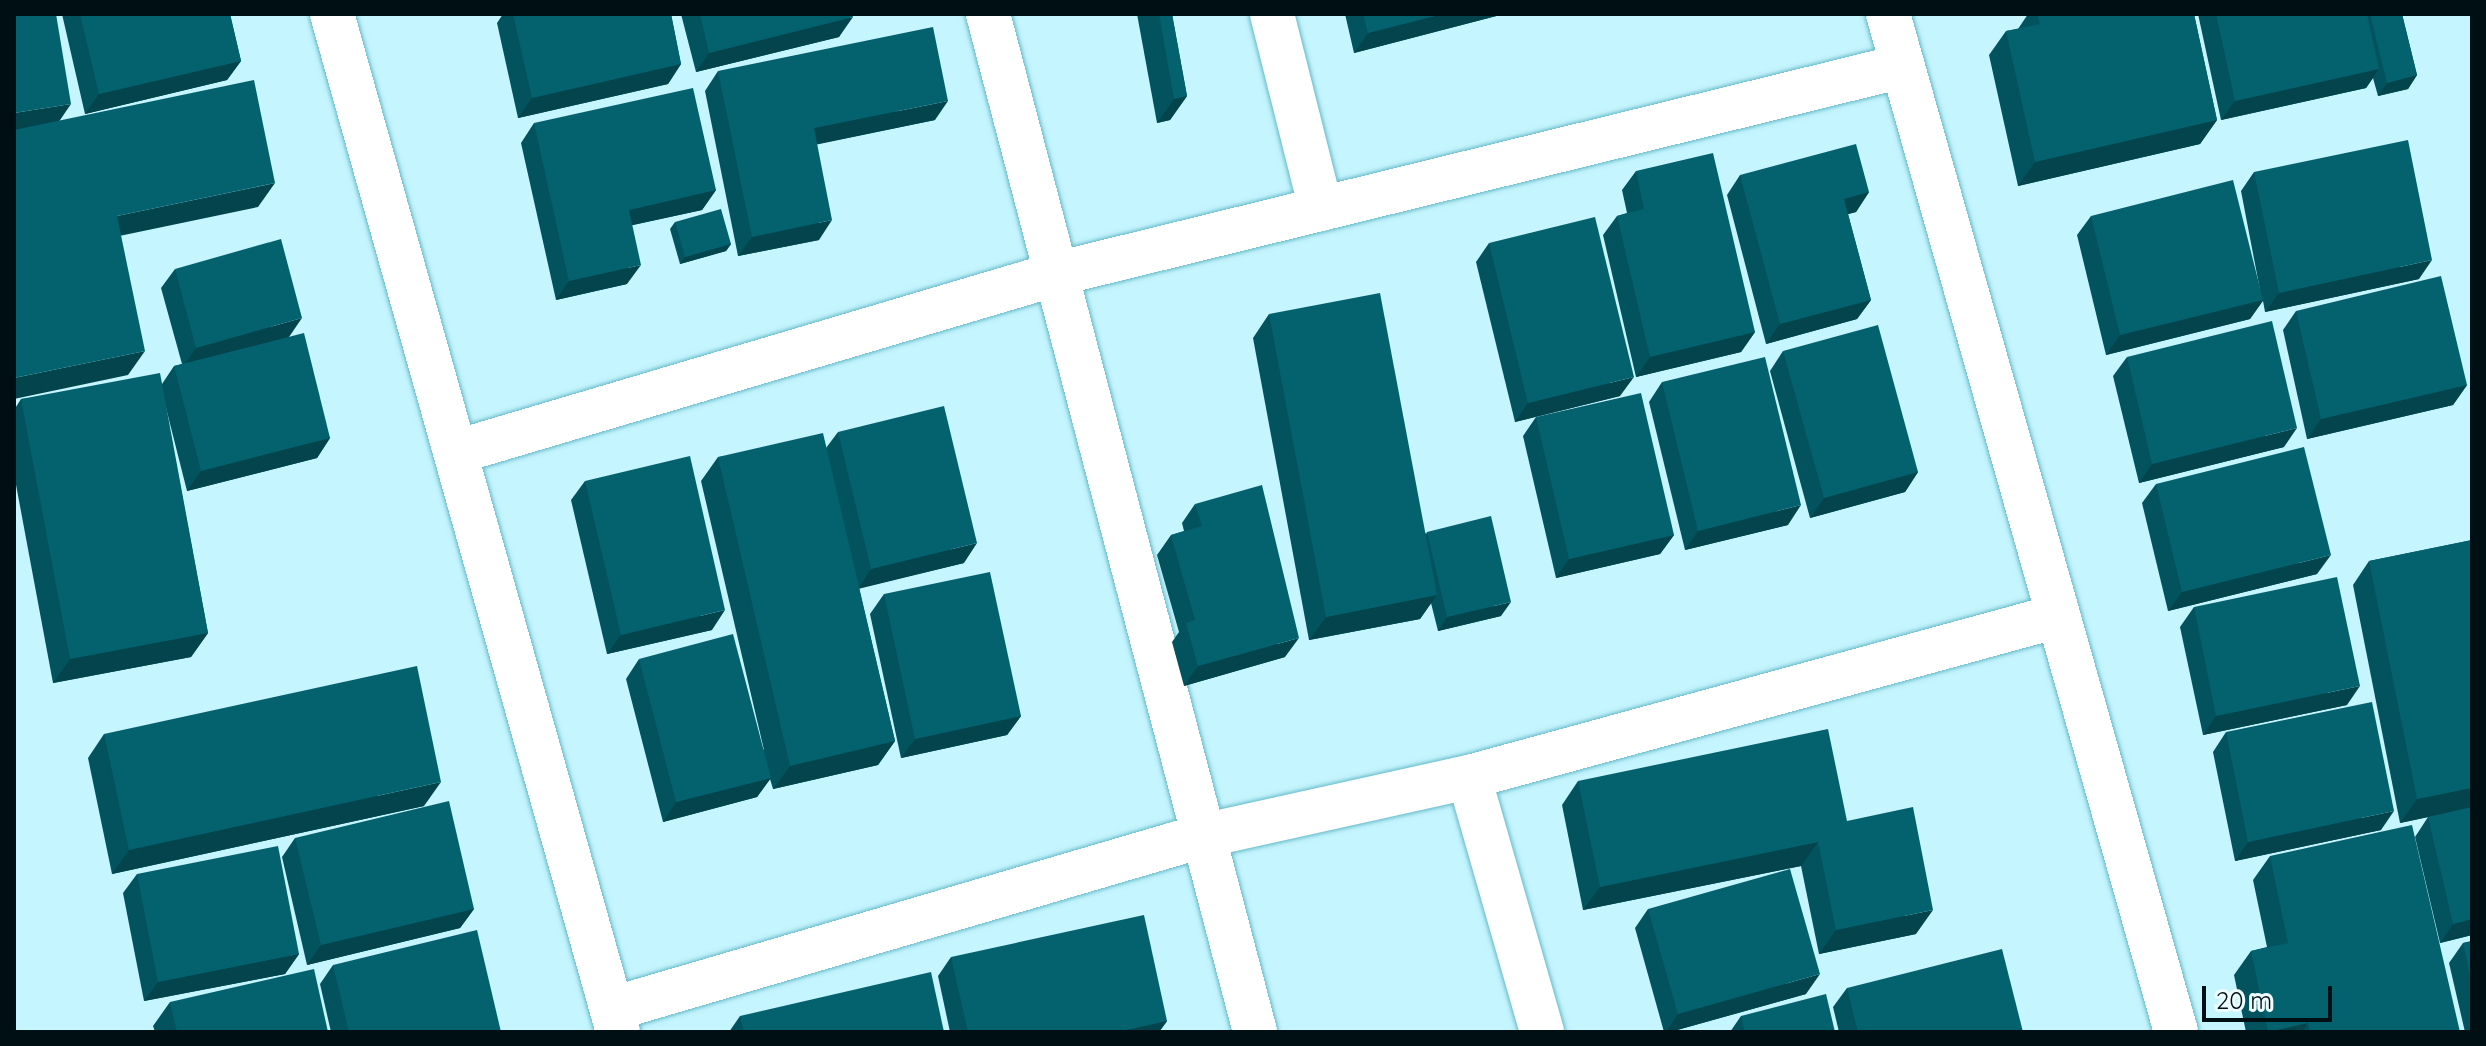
<!DOCTYPE html>
<html>
<head>
<meta charset="utf-8">
<style>
  body { margin:0 }
  #map { position:relative; width:2486px; height:1046px; overflow:hidden; background:#c5f5fe; font-family:Quicksand,sans-serif }
  div>[style] { position:absolute }
  [style*='--x'] { left:calc(var(--x)*1px); top:calc(var(--y)*1px); width:calc(var(--w)*1px); rotate:calc(var(--a)*1deg) }
  .roads { filter:drop-shadow(0 0 2px #64b9c8) drop-shadow(0 0 2px #64b9c8) }
  .minor>* { height:44px; margin:-22px; padding:0 22px; transform-origin:22px; border-radius:22px; background:#fff }
  .wall>* { inset:0; background:#03535f }
  .shaded-wall>* { inset:0; background:#03444d }
  .building>* { inset:0; background:#04616e }
  span { translate:-50% -50%; white-space:nowrap; text-align:center; line-height:1.15; -webkit-text-stroke:8px #ecfcff; paint-order:stroke }
  .frame { position:absolute; inset:0; border:16px solid #000f14; pointer-events:none }
  .scale { position:absolute; left:2202px; top:986px; width:130px; height:36px; box-sizing:border-box; border:4px solid #000f14; border-top:0; padding-left:10px; font-size:24px; line-height:28px; white-space:nowrap; color:#000f14; -webkit-text-stroke:6px #ecfcff; paint-order:stroke }
</style>
</head>
<body>
<div id="map">
  <div class="roads">
    <div class="minor">
      <i style="--x:332;--y:14;--w:1057;--a:74.31"></i>
      <i style="--x:988;--y:14;--w:1052;--a:75.3"></i>
      <i style="--x:1272;--y:14;--w:201;--a:75.9"></i>
      <i style="--x:1888;--y:14;--w:1058;--a:74.2"></i>
      <i style="--x:456;--y:452;--w:626;--a:-16.52"></i>
      <i style="--x:1056;--y:274;--w:872;--a:-13.8"></i>
      <i style="--x:1469;--y:777;--w:611;--a:-15.29"></i>
      <i style="--x:612;--y:1009;--w:615;--a:-16.34"></i>
      <i style="--x:1202;--y:836;--w:273;--a:-12.5"></i>
      <i style="--x:1469;--y:777;--w:265;--a:74"></i>
    </div>
  </div>
  <div class="wall">
    <i style="clip-path:polygon(62px 14px,230px 14px,241px 61px,227px 80px,85px 114px)"></i>
    <i style="clip-path:polygon(503px 14px,671px 14px,681px 64px,668px 84px,518px 118px,497px 23px)"></i>
    <i style="clip-path:polygon(681px 14px,852px 14px,839px 37px,696px 72px)"></i>
    <i style="clip-path:polygon(1137px 14px,1172px 14px,1187px 96px,1170px 120px,1157px 123px)"></i>
    <i style="clip-path:polygon(1345px 14px,1504px 14px,1354px 53px)"></i>
    <i style="clip-path:polygon(2028px 14px,2194px 14px,2217px 120px,2200px 144px,2018px 186px,1989px 55px,2006px 31px,2018px 29px)"></i>
    <i style="clip-path:polygon(2198px 14px,2402px 14px,2417px 75px,2408px 89px,2378px 96px,2373px 78px,2366px 88px,2221px 120px)"></i>
    <i style="clip-path:polygon(718px 71px,935px 120px,817px 144px,819px 240px,738px 256px,705px 91px)"></i>
    <i style="clip-path:polygon(534px 123px,716px 190px,702px 210px,632px 225px,627px 284px,556px 300px,521px 143px)"></i>
    <i style="clip-path:polygon(1636px 171px,1755px 332px,1741px 352px,1636px 377px,1603px 235px,1617px 216px,1627px 213px,1622px 190px)"></i>
    <i style="clip-path:polygon(2254px 172px,2419px 279px,2265px 312px,2263px 301px,2250px 319px,2106px 355px,2077px 235px,2091px 216px,2260px 290px,2241px 191px)"></i>
    <i style="clip-path:polygon(1740px 175px,1869px 192px,1856px 212px,1848px 214px,1871px 300px,1857px 319px,1766px 344px,1727px 195px)"></i>
    <i style="clip-path:polygon(675px 222px,731px 244px,726px 251px,680px 264px,670px 229px)"></i>
    <i style="clip-path:polygon(1489px 243px,1620px 396px,1515px 422px,1476px 262px)"></i>
    <i style="clip-path:polygon(175px 269px,289px 337px,330px 438px,317px 458px,187px 491px,165px 404px,208px 633px,191px 657px,53px 683px,14px 474px,14px 410px,21px 399px,162px 384px,174px 366px,182px 364px,161px 288px)"></i>
    <i style="clip-path:polygon(2296px 311px,2467px 385px,2453px 405px,2307px 439px,2283px 330px)"></i>
    <i style="clip-path:polygon(1269px 314px,1426px 534px,1427px 532px,1501px 616px,1438px 631px,1431px 603px,1420px 619px,1309px 640px,1253px 338px)"></i>
    <i style="clip-path:polygon(1783px 351px,1918px 472px,1905px 492px,1810px 518px,1770px 371px)"></i>
    <i style="clip-path:polygon(2127px 357px,2284px 447px,2139px 483px,2113px 376px)"></i>
    <i style="clip-path:polygon(1662px 382px,1788px 525px,1685px 550px,1649px 402px)"></i>
    <i style="clip-path:polygon(1536px 417px,1674px 535px,1660px 554px,1556px 578px,1523px 436px)"></i>
    <i style="clip-path:polygon(838px 432px,964px 563px,859px 588px,895px 741px,878px 765px,773px 789px,770px 779px,757px 797px,663px 822px,626px 679px,639px 659px,764px 750px,701px 481px,718px 457px,826px 448px)"></i>
    <i style="clip-path:polygon(585px 481px,712px 630px,607px 654px,571px 500px)"></i>
    <i style="clip-path:polygon(2156px 484px,2317px 574px,2168px 611px,2142px 503px)"></i>
    <i style="clip-path:polygon(1195px 504px,1285px 657px,1184px 686px,1172px 642px,1179px 632px,1157px 555px,1171px 535px,1184px 531px,1182px 523px)"></i>
    <i style="clip-path:polygon(2472px 540px,2472px 935px,2440px 943px,2415px 837px,2428px 817px,2441px 814px,2400px 823px,2353px 585px,2369px 561px)"></i>
    <i style="clip-path:polygon(884px 594px,1021px 716px,1007px 735px,901px 758px,870px 614px)"></i>
    <i style="clip-path:polygon(2194px 607px,2347px 705px,2203px 735px,2180px 627px)"></i>
    <i style="clip-path:polygon(2226px 732px,2381px 830px,2235px 861px,2213px 752px)"></i>
    <i style="clip-path:polygon(104px 734px,424px 806px,112px 874px,88px 758px)"></i>
    <i style="clip-path:polygon(1578px 781px,1847px 821px,1916px 934px,1819px 954px,1801px 866px,1583px 910px,1562px 805px)"></i>
    <i style="clip-path:polygon(295px 838px,474px 909px,460px 928px,307px 965px,282px 857px)"></i>
    <i style="clip-path:polygon(2270px 856px,2460px 1032px,2246px 1032px,2234px 975px,2251px 951px,2267px 947px,2253px 880px)"></i>
    <i style="clip-path:polygon(137px 874px,299px 954px,285px 974px,144px 1001px,123px 893px)"></i>
    <i style="clip-path:polygon(1648px 909px,1806px 994px,1670px 1032px,1664px 1032px,1635px 928px)"></i>
    <i style="clip-path:polygon(2472px 941px,2472px 1032px,2465px 1032px,2449px 963px,2463px 943px)"></i>
    <i style="clip-path:polygon(951px 957px,1167px 1021px,1159px 1032px,950px 1032px,938px 976px)"></i>
    <i style="clip-path:polygon(333px 965px,501px 1032px,331px 1032px,320px 984px)"></i>
    <i style="clip-path:polygon(1847px 988px,2023px 1032px,1839px 1032px,1833px 1007px)"></i>
    <i style="clip-path:polygon(170px 1002px,328px 1032px,155px 1032px,153px 1026px)"></i>
    <i style="clip-path:polygon(740px 1016px,944px 1032px,729px 1032px)"></i>
    <i style="clip-path:polygon(1741px 1016px,1835px 1032px,1730px 1032px)"></i>
  </div>
  <div class="shaded-wall">
    <i style="clip-path:polygon(1443px 14px,1504px 14px,1354px 53px,1368px 33px)"></i>
    <i style="clip-path:polygon(853px 17px,839px 37px,696px 72px,709px 53px)"></i>
    <i style="clip-path:polygon(241px 61px,227px 80px,85px 114px,99px 94px)"></i>
    <i style="clip-path:polygon(681px 64px,668px 84px,518px 118px,532px 98px)"></i>
    <i style="clip-path:polygon(2379px 69px,2366px 88px,2221px 120px,2235px 101px)"></i>
    <i style="clip-path:polygon(2417px 75px,2408px 89px,2378px 96px,2387px 83px)"></i>
    <i style="clip-path:polygon(1187px 96px,1170px 120px,1157px 123px,1174px 99px)"></i>
    <i style="clip-path:polygon(948px 101px,935px 120px,800px 148px,814px 128px)"></i>
    <i style="clip-path:polygon(71px 104px,58px 123px,14px 131px,14px 113px)"></i>
    <i style="clip-path:polygon(2217px 120px,2200px 144px,2018px 186px,2035px 162px)"></i>
    <i style="clip-path:polygon(275px 183px,258px 207px,100px 240px,117px 216px)"></i>
    <i style="clip-path:polygon(716px 190px,702px 210px,615px 229px,629px 210px)"></i>
    <i style="clip-path:polygon(1869px 192px,1856px 212px,1830px 219px,1844px 199px)"></i>
    <i style="clip-path:polygon(832px 220px,819px 240px,738px 256px,752px 237px)"></i>
    <i style="clip-path:polygon(731px 244px,726px 251px,680px 264px,685px 257px)"></i>
    <i style="clip-path:polygon(2432px 260px,2419px 279px,2265px 312px,2279px 293px)"></i>
    <i style="clip-path:polygon(641px 265px,627px 284px,556px 300px,569px 281px)"></i>
    <i style="clip-path:polygon(1871px 300px,1857px 319px,1766px 344px,1780px 324px)"></i>
    <i style="clip-path:polygon(2263px 300px,2250px 319px,2106px 355px,2120px 335px)"></i>
    <i style="clip-path:polygon(302px 318px,289px 337px,183px 367px,196px 348px)"></i>
    <i style="clip-path:polygon(1755px 332px,1741px 352px,1636px 377px,1650px 357px)"></i>
    <i style="clip-path:polygon(145px 351px,128px 375px,14px 399px,14px 378px)"></i>
    <i style="clip-path:polygon(1634px 377px,1620px 396px,1515px 422px,1528px 403px)"></i>
    <i style="clip-path:polygon(2467px 385px,2453px 405px,2307px 439px,2321px 419px)"></i>
    <i style="clip-path:polygon(2297px 428px,2284px 447px,2139px 483px,2152px 464px)"></i>
    <i style="clip-path:polygon(330px 438px,317px 458px,187px 491px,201px 471px)"></i>
    <i style="clip-path:polygon(1918px 472px,1905px 492px,1810px 518px,1824px 498px)"></i>
    <i style="clip-path:polygon(1801px 505px,1788px 525px,1685px 550px,1698px 531px)"></i>
    <i style="clip-path:polygon(1674px 535px,1660px 554px,1556px 578px,1569px 559px)"></i>
    <i style="clip-path:polygon(977px 543px,964px 563px,858px 589px,871px 569px)"></i>
    <i style="clip-path:polygon(2331px 555px,2317px 574px,2168px 611px,2182px 592px)"></i>
    <i style="clip-path:polygon(1437px 595px,1420px 619px,1309px 640px,1326px 617px)"></i>
    <i style="clip-path:polygon(1511px 602px,1501px 616px,1438px 631px,1447px 617px)"></i>
    <i style="clip-path:polygon(725px 610px,712px 630px,607px 654px,621px 635px)"></i>
    <i style="clip-path:polygon(208px 633px,191px 657px,53px 683px,70px 659px)"></i>
    <i style="clip-path:polygon(1299px 638px,1285px 657px,1184px 686px,1198px 666px)"></i>
    <i style="clip-path:polygon(2360px 686px,2347px 705px,2203px 735px,2216px 716px)"></i>
    <i style="clip-path:polygon(1021px 716px,1007px 735px,901px 758px,915px 739px)"></i>
    <i style="clip-path:polygon(895px 741px,878px 765px,773px 789px,790px 766px)"></i>
    <i style="clip-path:polygon(771px 778px,757px 797px,663px 822px,676px 802px)"></i>
    <i style="clip-path:polygon(441px 782px,424px 806px,112px 874px,129px 850px)"></i>
    <i style="clip-path:polygon(2472px 788px,2472px 808px,2400px 823px,2417px 799px)"></i>
    <i style="clip-path:polygon(2394px 811px,2381px 830px,2235px 861px,2248px 842px)"></i>
    <i style="clip-path:polygon(1818px 842px,1801px 866px,1583px 910px,1600px 887px)"></i>
    <i style="clip-path:polygon(474px 909px,460px 928px,307px 965px,321px 945px)"></i>
    <i style="clip-path:polygon(1933px 910px,1916px 934px,1819px 954px,1836px 930px)"></i>
    <i style="clip-path:polygon(2472px 919px,2472px 935px,2440px 943px,2453px 924px)"></i>
    <i style="clip-path:polygon(299px 954px,285px 974px,144px 1001px,158px 982px)"></i>
    <i style="clip-path:polygon(1820px 974px,1806px 994px,1670px 1032px,1666px 1032px,1678px 1014px)"></i>
    <i style="clip-path:polygon(1167px 1021px,1159px 1032px,1117px 1032px)"></i>
    <i style="clip-path:polygon(2308px 1023px,2302px 1032px,2267px 1032px)"></i>
  </div>
  <div class="building">
    <i style="clip-path:polygon(14px 14px,56px 14px,71px 104px,14px 113px)"></i>
    <i style="clip-path:polygon(80px 14px,230px 14px,241px 61px,99px 94px)"></i>
    <i style="clip-path:polygon(513px 14px,671px 14px,681px 64px,532px 98px)"></i>
    <i style="clip-path:polygon(700px 14px,852px 14px,853px 17px,709px 53px)"></i>
    <i style="clip-path:polygon(1159px 14px,1172px 14px,1187px 96px,1174px 99px)"></i>
    <i style="clip-path:polygon(1363px 14px,1443px 14px,1368px 33px)"></i>
    <i style="clip-path:polygon(2037px 14px,2194px 14px,2217px 120px,2035px 162px,2006px 31px,2040px 24px)"></i>
    <i style="clip-path:polygon(2216px 14px,2367px 14px,2379px 69px,2235px 101px)"></i>
    <i style="clip-path:polygon(2370px 14px,2402px 14px,2417px 75px,2387px 83px)"></i>
    <i style="clip-path:polygon(933px 27px,948px 101px,814px 128px,832px 220px,752px 237px,718px 71px)"></i>
    <i style="clip-path:polygon(254px 80px,275px 183px,117px 216px,145px 351px,14px 378px,14px 130px)"></i>
    <i style="clip-path:polygon(693px 88px,716px 190px,629px 210px,641px 265px,569px 281px,534px 123px)"></i>
    <i style="clip-path:polygon(2408px 140px,2432px 260px,2279px 293px,2254px 172px)"></i>
    <i style="clip-path:polygon(1856px 144px,1869px 192px,1844px 199px,1871px 300px,1780px 324px,1740px 175px)"></i>
    <i style="clip-path:polygon(1713px 153px,1755px 332px,1650px 357px,1617px 216px,1644px 209px,1636px 171px)"></i>
    <i style="clip-path:polygon(2233px 180px,2263px 300px,2120px 335px,2091px 216px)"></i>
    <i style="clip-path:polygon(721px 209px,731px 244px,685px 257px,675px 222px)"></i>
    <i style="clip-path:polygon(1595px 217px,1634px 377px,1528px 403px,1489px 243px)"></i>
    <i style="clip-path:polygon(281px 239px,302px 318px,196px 348px,175px 269px)"></i>
    <i style="clip-path:polygon(2441px 276px,2467px 385px,2321px 419px,2296px 311px)"></i>
    <i style="clip-path:polygon(1380px 293px,1437px 595px,1326px 617px,1269px 314px)"></i>
    <i style="clip-path:polygon(2272px 321px,2297px 428px,2152px 464px,2127px 357px)"></i>
    <i style="clip-path:polygon(1878px 325px,1918px 472px,1824px 498px,1783px 351px)"></i>
    <i style="clip-path:polygon(304px 333px,330px 438px,201px 471px,174px 366px)"></i>
    <i style="clip-path:polygon(1765px 357px,1801px 505px,1698px 531px,1662px 382px)"></i>
    <i style="clip-path:polygon(160px 373px,208px 633px,70px 659px,21px 399px)"></i>
    <i style="clip-path:polygon(1641px 393px,1674px 535px,1569px 559px,1536px 417px)"></i>
    <i style="clip-path:polygon(944px 406px,977px 543px,871px 569px,838px 432px)"></i>
    <i style="clip-path:polygon(823px 433px,895px 741px,790px 766px,718px 457px)"></i>
    <i style="clip-path:polygon(2304px 447px,2331px 555px,2182px 592px,2156px 484px)"></i>
    <i style="clip-path:polygon(690px 456px,725px 610px,621px 635px,585px 481px)"></i>
    <i style="clip-path:polygon(1262px 485px,1299px 638px,1198px 666px,1186px 623px,1195px 620px,1171px 535px,1202px 526px,1195px 504px)"></i>
    <i style="clip-path:polygon(1491px 516px,1511px 602px,1447px 617px,1427px 532px)"></i>
    <i style="clip-path:polygon(2472px 540px,2472px 788px,2417px 799px,2369px 561px)"></i>
    <i style="clip-path:polygon(990px 572px,1021px 716px,915px 739px,884px 594px)"></i>
    <i style="clip-path:polygon(2337px 577px,2360px 686px,2216px 716px,2194px 607px)"></i>
    <i style="clip-path:polygon(733px 634px,771px 778px,676px 802px,639px 659px)"></i>
    <i style="clip-path:polygon(417px 666px,441px 782px,129px 850px,104px 734px)"></i>
    <i style="clip-path:polygon(2372px 702px,2394px 811px,2248px 842px,2226px 732px)"></i>
    <i style="clip-path:polygon(1828px 729px,1847px 821px,1913px 807px,1933px 910px,1836px 930px,1818px 842px,1600px 887px,1578px 781px)"></i>
    <i style="clip-path:polygon(449px 801px,474px 909px,321px 945px,295px 838px)"></i>
    <i style="clip-path:polygon(2472px 807px,2472px 919px,2453px 924px,2428px 817px)"></i>
    <i style="clip-path:polygon(2412px 825px,2460px 1032px,2310px 1032px,2308px 1023px,2268px 1032px,2251px 951px,2288px 943px,2270px 856px)"></i>
    <i style="clip-path:polygon(278px 846px,299px 954px,158px 982px,137px 874px)"></i>
    <i style="clip-path:polygon(1790px 869px,1820px 974px,1678px 1014px,1648px 909px)"></i>
    <i style="clip-path:polygon(1144px 915px,1167px 1021px,1117px 1032px,968px 1032px,951px 957px)"></i>
    <i style="clip-path:polygon(477px 930px,501px 1032px,349px 1032px,333px 965px)"></i>
    <i style="clip-path:polygon(2472px 941px,2472px 984px,2463px 943px)"></i>
    <i style="clip-path:polygon(2002px 949px,2023px 1032px,1858px 1032px,1847px 988px)"></i>
    <i style="clip-path:polygon(314px 969px,328px 1032px,177px 1032px,170px 1002px)"></i>
    <i style="clip-path:polygon(931px 972px,944px 1032px,744px 1032px,740px 1016px)"></i>
    <i style="clip-path:polygon(1826px 994px,1835px 1032px,1745px 1032px,1741px 1016px)"></i>
  </div>
  <div class="frame"></div>
  <div class="scale">20 m</div>
</div>
</body>
</html>
